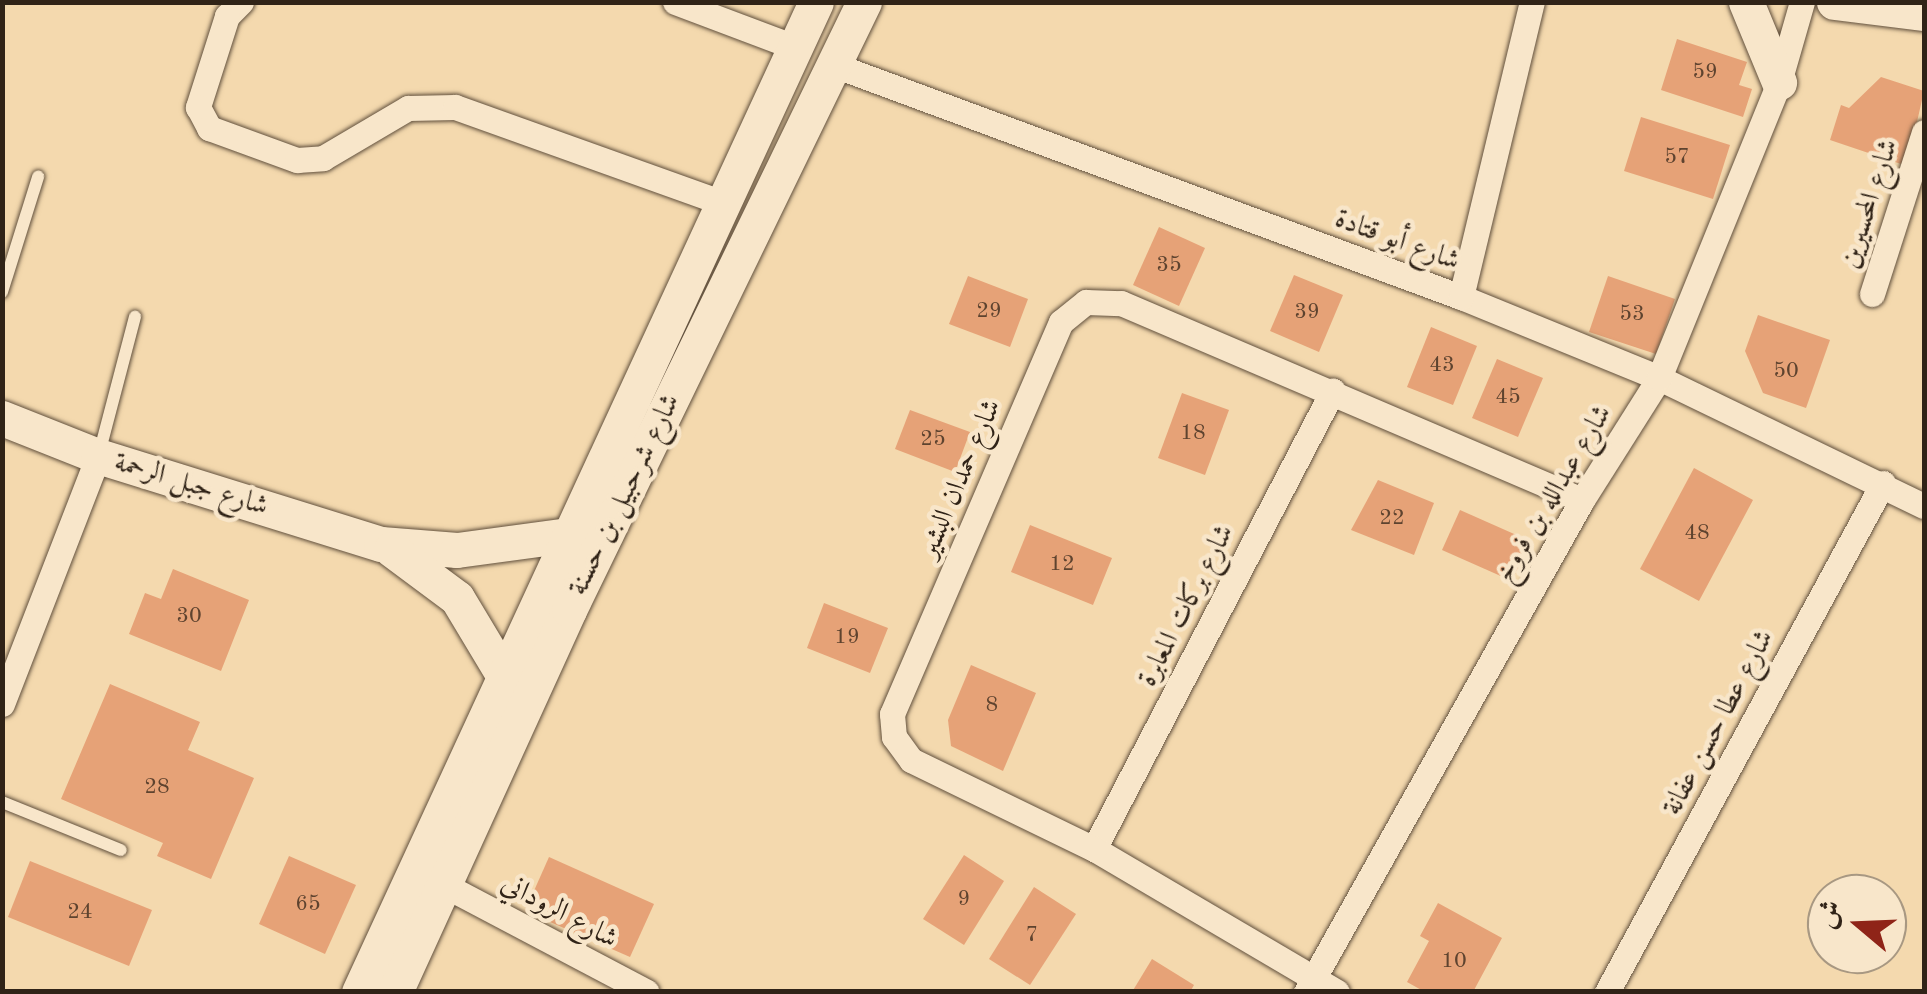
<!DOCTYPE html>
<html>
<head>
<meta charset="utf-8">
<style>
  body { margin:0 }
  #map { position:relative; width:1927px; height:994px; overflow:hidden; background:#f4d9ae; font-family:"Old Standard TT",Amiri,serif }
  div>[style] { position:absolute }
  [style*='--x'] { left:calc(var(--x)*1px); top:calc(var(--y)*1px); width:calc(var(--w)*1px); rotate:calc(var(--a)*1deg) }
  .building>* { inset:0; background:#e6a277 }
  .roads { filter:drop-shadow(0 0 2px #61503d) drop-shadow(0 0 2px #61503d) }
  .lane>* { height:12px; margin:-6px; padding:0 6px; transform-origin:6px; border-radius:6px; background:#f8e6ca }
  .street>* { height:25px; margin:-12.5px; padding:0 12.5px; transform-origin:12.5px; border-radius:12.5px; background:#f8e6ca }
  .secondary>* { height:35px; margin:-17.5px; padding:0 17.5px; transform-origin:17.5px; border-radius:17.5px; background:#f8e6ca }
  span { translate:-50% -50%; white-space:nowrap; text-align:center; line-height:1.15; -webkit-text-stroke:9px #f8e6ca; paint-order:stroke }
  .number-label { font-size:22px; color:#5e432f }
  .number-label span { -webkit-text-stroke-width:0 }
  .street-label { font-size:28px; color:#302317 }
  .frame { position:absolute; inset:0; border:5px solid #302317; pointer-events:none }
  .north { position:absolute; left:1807px; top:874px; width:100px; height:100px; box-sizing:border-box; background:#f8e6ca; border:2px solid #a89882; border-radius:50%; rotate:289deg; font-size:28px; font-weight:700; line-height:40px; text-align:center; color:#302317 }
  .north::after { content:''; display:block; margin:auto; width:35px; height:45px; background:#8f2418; clip-path:polygon(50% 0,100% 100%,50% 72%,0 100%) }
</style>
</head>
<body>
<div id="map">
  <div class="building">
    <i style="clip-path:polygon(1677px 39px,1747px 62px,1739px 85px,1752px 89px,1743px 117px,1661px 90px)"></i>
    <i style="clip-path:polygon(1881px 77px,1924px 91px,1907px 166px,1830px 140px,1841px 105px,1849px 108px)"></i>
    <i style="clip-path:polygon(1641px 117px,1730px 145px,1713px 199px,1624px 171px)"></i>
    <i style="clip-path:polygon(1159px 227px,1205px 248px,1179px 306px,1133px 285px)"></i>
    <i style="clip-path:polygon(1294px 275px,1343px 295px,1319px 352px,1270px 331px)"></i>
    <i style="clip-path:polygon(968px 276px,1028px 299px,1010px 347px,949px 324px)"></i>
    <i style="clip-path:polygon(1608px 276px,1675px 299px,1656px 354px,1589px 332px)"></i>
    <i style="clip-path:polygon(1758px 315px,1830px 340px,1806px 408px,1763px 393px,1745px 351px)"></i>
    <i style="clip-path:polygon(1431px 327px,1477px 346px,1453px 405px,1407px 387px)"></i>
    <i style="clip-path:polygon(1497px 359px,1543px 378px,1518px 437px,1472px 418px)"></i>
    <i style="clip-path:polygon(1182px 393px,1229px 410px,1205px 475px,1158px 458px)"></i>
    <i style="clip-path:polygon(910px 410px,970px 432px,955px 472px,895px 449px)"></i>
    <i style="clip-path:polygon(1694px 468px,1753px 500px,1699px 601px,1640px 569px)"></i>
    <i style="clip-path:polygon(1378px 480px,1434px 503px,1414px 555px,1351px 530px)"></i>
    <i style="clip-path:polygon(1460px 510px,1530px 541px,1512px 581px,1442px 550px)"></i>
    <i style="clip-path:polygon(1030px 525px,1112px 558px,1093px 605px,1011px 572px)"></i>
    <i style="clip-path:polygon(173px 569px,249px 600px,221px 671px,129px 634px,145px 593px,161px 599px)"></i>
    <i style="clip-path:polygon(824px 603px,888px 628px,870px 673px,807px 648px)"></i>
    <i style="clip-path:polygon(971px 665px,1036px 693px,1003px 771px,951px 746px,948px 720px)"></i>
    <i style="clip-path:polygon(110px 684px,200px 722px,188px 750px,254px 778px,211px 879px,157px 856px,163px 843px,61px 799px)"></i>
    <i style="clip-path:polygon(964px 855px,1004px 881px,964px 945px,923px 919px)"></i>
    <i style="clip-path:polygon(289px 856px,356px 885px,325px 954px,259px 924px)"></i>
    <i style="clip-path:polygon(549px 857px,654px 904px,630px 957px,525px 911px)"></i>
    <i style="clip-path:polygon(30px 861px,152px 910px,129px 966px,8px 917px)"></i>
    <i style="clip-path:polygon(1034px 887px,1076px 914px,1030px 985px,989px 959px)"></i>
    <i style="clip-path:polygon(1438px 903px,1502px 938px,1473px 992px,1425px 992px,1407px 982px,1429px 941px,1420px 936px)"></i>
    <i style="clip-path:polygon(1152px 959px,1194px 985px,1190px 992px,1132px 992px)"></i>
  </div>
  <div class="roads">
    <div class="lane">
      <i style="--x:2;--y:292;--w:121;--a:-72.6"></i>
      <i style="--x:99;--y:454;--w:142;--a:-75.3"></i>
      <i style="--x:2;--y:802;--w:128;--a:22"></i>
    </div>
    <div class="street">
      <i style="--x:241;--y:2;--w:20;--a:135"></i>
      <i style="--x:227;--y:16;--w:96;--a:107.7"></i>
      <i style="--x:198;--y:107;--w:24;--a:62"></i>
      <i style="--x:209;--y:128;--w:94;--a:20"></i>
      <i style="--x:297;--y:160;--w:26;--a:-4"></i>
      <i style="--x:323;--y:158;--w:99;--a:-30.5"></i>
      <i style="--x:408;--y:108;--w:47;--a:-1.2"></i>
      <i style="--x:455;--y:107;--w:282;--a:19.7"></i>
      <i style="--x:675;--y:2;--w:128;--a:20.6"></i>
      <i style="--x:834;--y:65;--w:669;--a:20.31"></i>
      <i style="--x:1461;--y:297;--w:214;--a:22.2"></i>
      <i style="--x:1659;--y:378;--w:294;--a:25.8"></i>
      <i style="--x:1872;--y:294;--w:170;--a:-72.2"></i>
      <i style="--x:1461;--y:297;--w:303;--a:-76.5"></i>
      <i style="--x:2;--y:704;--w:266;--a:-68.8"></i>
      <i style="--x:1094;--y:849;--w:517;--a:-62.49"></i>
      <i style="--x:444;--y:885;--w:229;--a:27.8"></i>
      <i style="--x:1306;--y:992;--w:564;--a:-60.71"></i>
      <i style="--x:1582;--y:500;--w:144;--a:-57.7"></i>
      <i style="--x:1659;--y:378;--w:319;--a:-67.9"></i>
      <i style="--x:1779;--y:82;--w:83;--a:-74"></i>
      <i style="--x:1337;--y:992;--w:282;--a:-149.5"></i>
      <i style="--x:1094;--y:849;--w:203;--a:-154.1"></i>
      <i style="--x:911;--y:760;--w:29;--a:-126"></i>
      <i style="--x:894;--y:737;--w:23;--a:-95"></i>
      <i style="--x:892;--y:714;--w:427;--a:-66.7"></i>
      <i style="--x:1061;--y:322;--w:32;--a:-39"></i>
      <i style="--x:1086;--y:302;--w:35;--a:2"></i>
      <i style="--x:1121;--y:303;--w:501;--a:23.14"></i>
      <i style="--x:1607;--y:992;--w:579;--a:-61.53"></i>
    </div>
    <div class="secondary">
      <i style="--x:1746;--y:2;--w:87;--a:67.6"></i>
      <i style="--x:1834;--y:2;--w:91;--a:7"></i>
      <i style="--x:2;--y:418;--w:103;--a:21.6"></i>
      <i style="--x:98;--y:456;--w:296;--a:17.3"></i>
      <i style="--x:381;--y:544;--w:76;--a:4.5"></i>
      <i style="--x:457;--y:550;--w:112;--a:-7.7"></i>
      <i style="--x:391;--y:549;--w:82;--a:36.6"></i>
      <i style="--x:457;--y:598;--w:93;--a:59"></i>
      <i style="--x:359;--y:992;--w:1090;--a:-65.22"></i>
      <i style="--x:395;--y:992;--w:420;--a:-65.5"></i>
      <i style="--x:569;--y:610;--w:676;--a:-64.12"></i>
    </div>
  </div>
  <div class="number-label">
    <span style="left:1705px;top:73px">59</span>
    <span style="left:1677px;top:158px">57</span>
    <span style="left:1169px;top:266px">35</span>
    <span style="left:989px;top:312px">29</span>
    <span style="left:1307px;top:313px">39</span>
    <span style="left:1632px;top:315px">53</span>
    <span style="left:1442px;top:366px">43</span>
    <span style="left:1786px;top:372px">50</span>
    <span style="left:1508px;top:398px">45</span>
    <span style="left:1193px;top:434px">18</span>
    <span style="left:933px;top:440px">25</span>
    <span style="left:1392px;top:519px">22</span>
    <span style="left:1697px;top:534px">48</span>
    <span style="left:1062px;top:565px">12</span>
    <span style="left:189px;top:617px">30</span>
    <span style="left:847px;top:638px">19</span>
    <span style="left:992px;top:706px">8</span>
    <span style="left:157px;top:788px">28</span>
    <span style="left:964px;top:900px">9</span>
    <span style="left:308px;top:905px">65</span>
    <span style="left:80px;top:913px">24</span>
    <span style="left:1032px;top:936px">7</span>
    <span style="left:1454px;top:962px">10</span>
  </div>
  <div class="street-label">
    <span style="left:1870px;top:204px;rotate:-72deg">شارع المحسيرين</span>
    <span style="left:1397px;top:241px;rotate:20deg">شارع أبو قتادة</span>
    <span style="left:961px;top:479px;rotate:-67deg">شارع حمدان البشير</span>
    <span style="left:191px;top:485px;rotate:17deg">شارع جبل الرحمة</span>
    <span style="left:1554px;top:494px;rotate:-59deg">شارع عبدالله بن فروخ</span>
    <span style="left:625px;top:495px;rotate:-64deg">شارع شرحبيل بن حسنة</span>
    <span style="left:1187px;top:606px;rotate:-63deg">شارع بركات المعابرة</span>
    <span style="left:1719px;top:723px;rotate:-62deg">شارع عطا حسن عفانة</span>
    <span style="left:559px;top:912px;rotate:28deg">شارع الروداني</span>
  </div>
  <div class="frame"></div>
  <div class="north">ش</div>
</div>
</body>
</html>
